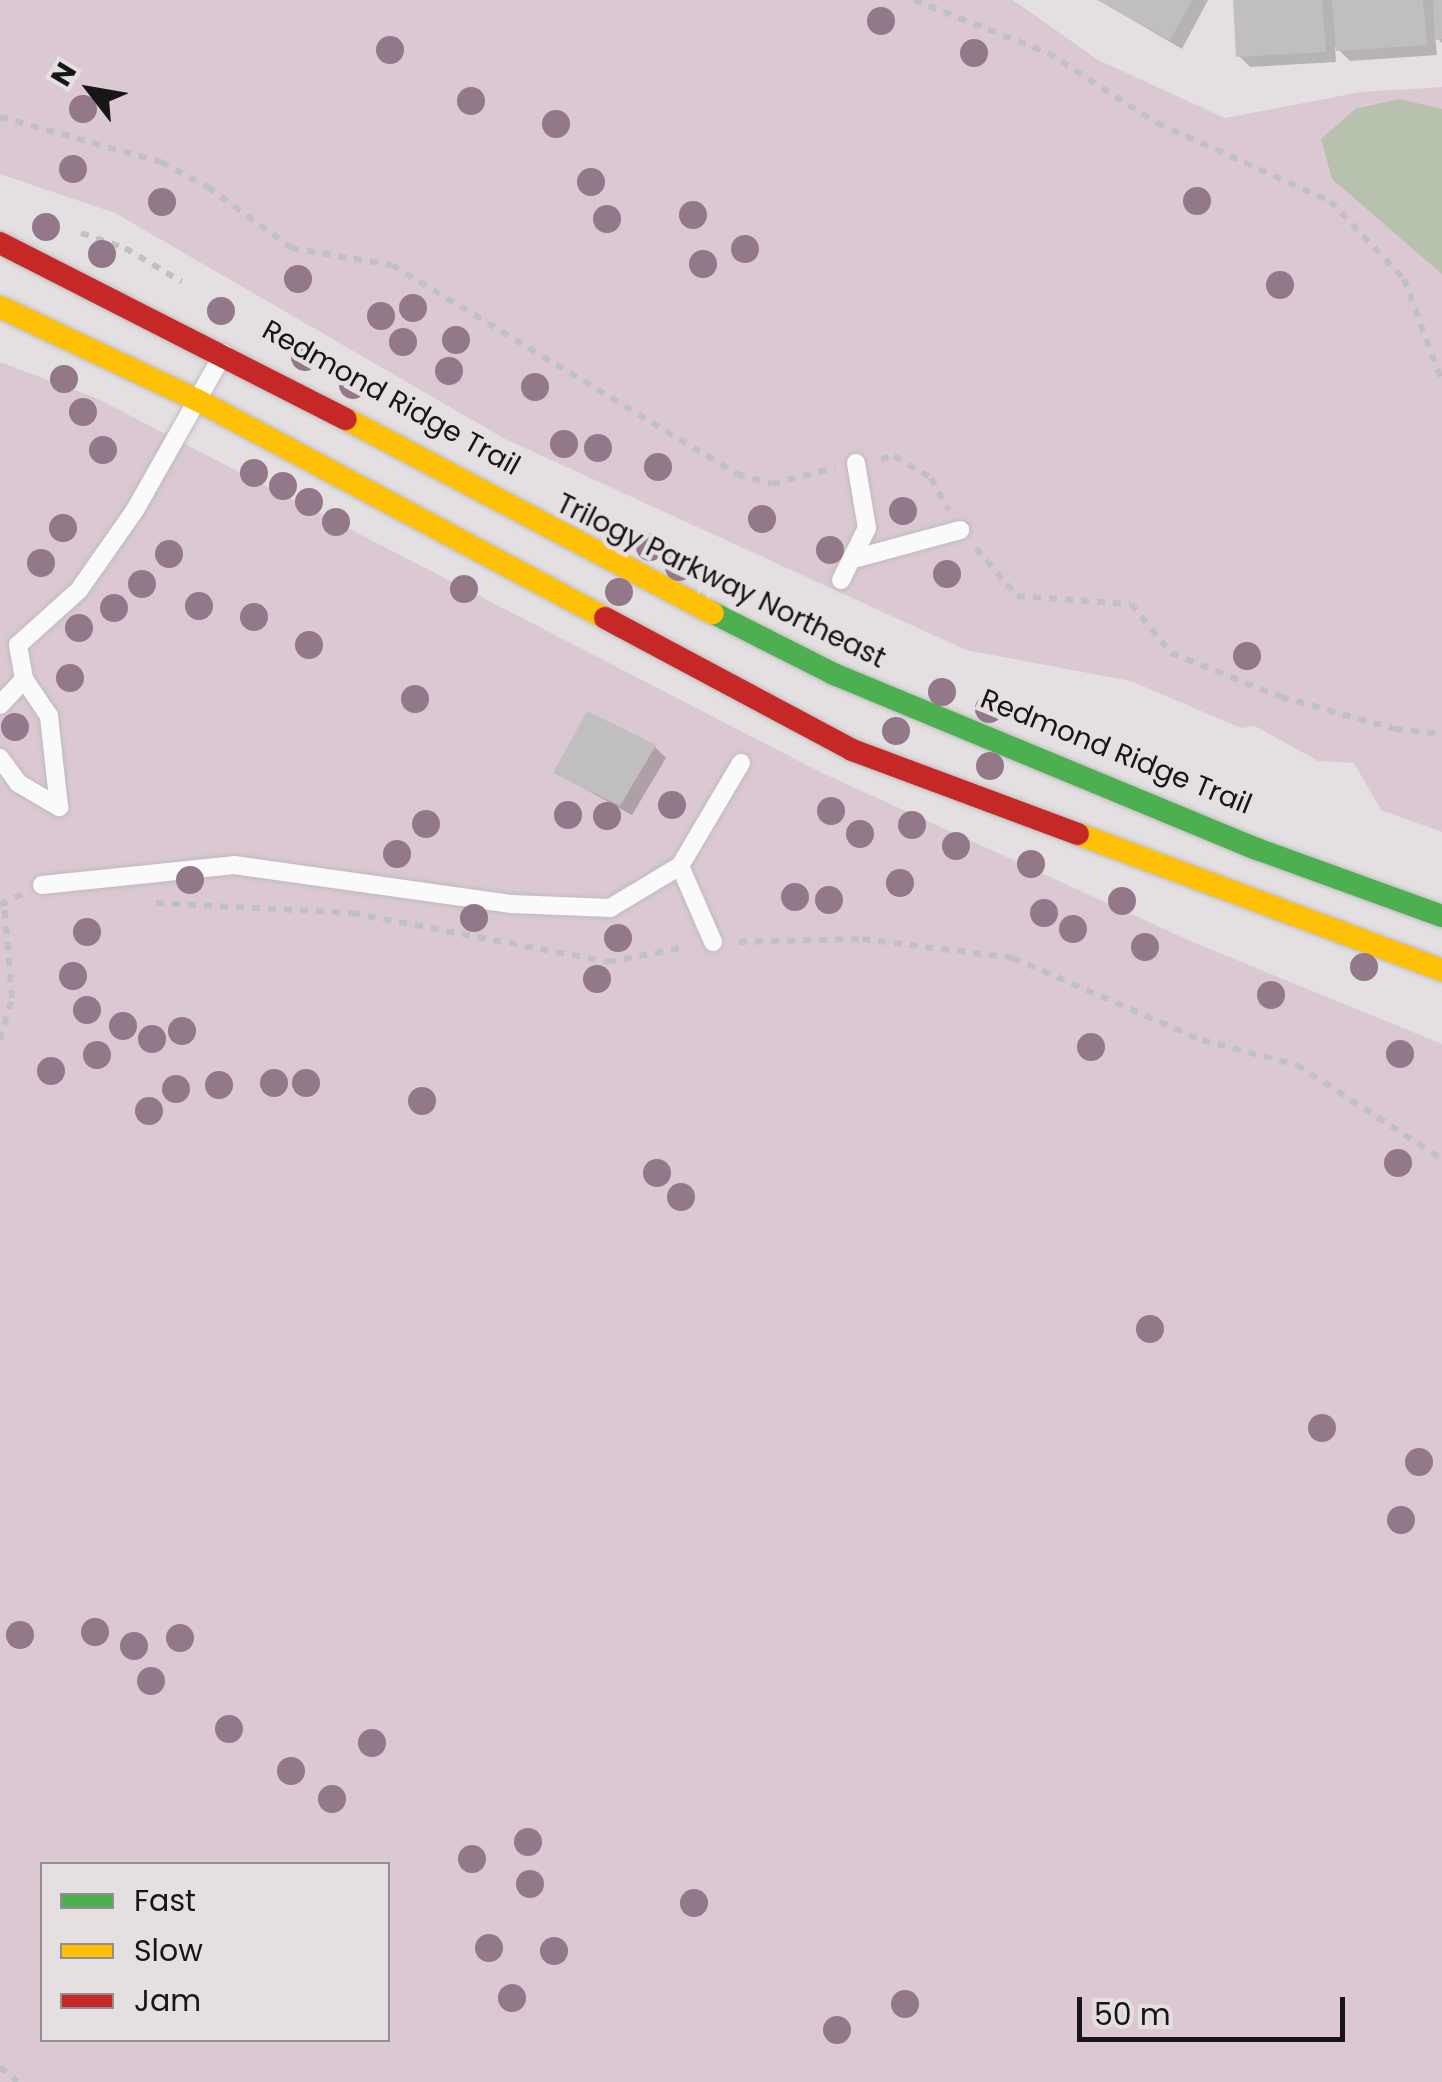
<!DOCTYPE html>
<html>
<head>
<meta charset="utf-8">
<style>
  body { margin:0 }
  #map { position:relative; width:1442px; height:2082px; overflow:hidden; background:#e4e0e2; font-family:Poppins,sans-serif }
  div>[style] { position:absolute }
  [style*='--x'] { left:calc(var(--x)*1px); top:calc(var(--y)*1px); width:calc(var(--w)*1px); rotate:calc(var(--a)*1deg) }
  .green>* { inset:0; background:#dbc8d3 }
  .water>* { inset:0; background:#b6c2ae }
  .shadow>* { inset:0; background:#0003 }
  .building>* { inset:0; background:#c1bec0 }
  .path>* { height:6px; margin-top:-3px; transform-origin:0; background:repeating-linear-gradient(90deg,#c1c1c1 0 8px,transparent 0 16px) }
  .roads { filter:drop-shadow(0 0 2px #bebbbd) drop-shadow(0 0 2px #bebbbd) }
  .lane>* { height:18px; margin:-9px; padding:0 9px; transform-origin:9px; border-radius:9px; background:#fbfafb }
  .fast>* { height:22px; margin:-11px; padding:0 11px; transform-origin:11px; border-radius:11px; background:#4caf50 }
  .slow>* { height:22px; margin:-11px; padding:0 11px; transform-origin:11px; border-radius:11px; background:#ffc107 }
  .jam>* { height:22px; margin:-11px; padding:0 11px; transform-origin:11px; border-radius:11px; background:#c62828 }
  .trees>* { width:28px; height:28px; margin:-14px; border-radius:50%; background:#927888 }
  span { translate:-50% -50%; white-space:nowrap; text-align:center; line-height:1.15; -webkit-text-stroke:9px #e5dfe2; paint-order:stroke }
  .street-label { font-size:28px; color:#171516 }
  .legend { position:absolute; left:40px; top:1862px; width:350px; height:180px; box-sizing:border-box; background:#e5dfe2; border:2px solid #938e90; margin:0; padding:12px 18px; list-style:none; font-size:30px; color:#171516 }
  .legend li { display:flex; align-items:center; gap:20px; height:50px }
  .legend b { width:50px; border:2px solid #938e90 }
  .north { position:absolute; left:40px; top:40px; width:100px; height:100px; -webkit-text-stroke:8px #e5dfe2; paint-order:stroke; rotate:301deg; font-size:28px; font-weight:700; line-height:40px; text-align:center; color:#171516 }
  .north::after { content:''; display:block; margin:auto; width:35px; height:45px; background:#171516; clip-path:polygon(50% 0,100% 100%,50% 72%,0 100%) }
  .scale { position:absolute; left:1077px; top:1997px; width:268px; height:45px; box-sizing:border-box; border:5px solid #171516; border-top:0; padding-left:12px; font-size:30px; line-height:35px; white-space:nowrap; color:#171516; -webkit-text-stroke:8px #e5dfe2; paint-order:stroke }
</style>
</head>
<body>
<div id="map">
  <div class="green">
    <i style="clip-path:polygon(0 0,1013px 0,1098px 60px,1225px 118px,1361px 92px,1442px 87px,1442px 832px,1381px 810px,1354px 763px,1318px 761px,1255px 726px,1241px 728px,1131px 681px,966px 650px,505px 439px,115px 213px,0 174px)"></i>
    <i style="clip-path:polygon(evenodd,0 362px,98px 399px,820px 772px,1195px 943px,1442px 1044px,1442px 2082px,0 2082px,0 362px,42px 1864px,388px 1864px,388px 2040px,42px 2040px,42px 1864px)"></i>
  </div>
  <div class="water">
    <i style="clip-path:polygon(1399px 99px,1442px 109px,1442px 274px,1332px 179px,1321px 139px,1355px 109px)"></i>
  </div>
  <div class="shadow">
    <i style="clip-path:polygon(1098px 0,1208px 0,1182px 49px)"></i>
    <i style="clip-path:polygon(1235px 0,1442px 0,1442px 43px,1435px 36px,1437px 55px,1350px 61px,1335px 46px,1336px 62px,1250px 67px,1239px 56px)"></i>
    <i style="clip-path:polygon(655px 747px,666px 758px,632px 815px,556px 773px)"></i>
  </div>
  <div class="building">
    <i style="clip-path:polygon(1097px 0,1192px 0,1170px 40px)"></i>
    <i style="clip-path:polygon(1233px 0,1322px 0,1326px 52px,1236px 57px)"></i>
    <i style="clip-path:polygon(1332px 0,1423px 0,1427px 45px,1336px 51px)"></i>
    <i style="clip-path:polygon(1433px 0,1442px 0,1442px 39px,1435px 40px)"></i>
    <i style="clip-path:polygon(587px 711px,656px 745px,620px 806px,553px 773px)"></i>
  </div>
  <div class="path">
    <i style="--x:914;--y:0;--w:144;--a:21.6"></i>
    <i style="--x:1048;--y:53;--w:130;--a:32.7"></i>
    <i style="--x:1157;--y:123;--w:190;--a:24.3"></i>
    <i style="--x:1330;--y:201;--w:108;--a:46.5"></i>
    <i style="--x:1404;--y:279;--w:110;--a:69.7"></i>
    <i style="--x:0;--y:117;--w:167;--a:15.6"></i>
    <i style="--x:161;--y:162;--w:53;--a:28"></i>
    <i style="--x:208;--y:187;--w:103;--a:36.3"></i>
    <i style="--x:291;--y:248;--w:102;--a:9.6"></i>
    <i style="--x:392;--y:265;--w:403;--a:31.2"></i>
    <i style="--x:737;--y:474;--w:36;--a:16"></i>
    <i style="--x:772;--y:484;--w:65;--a:-14.3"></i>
    <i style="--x:81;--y:233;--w:46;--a:18.8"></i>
    <i style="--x:125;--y:248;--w:66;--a:30.8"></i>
    <i style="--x:881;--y:459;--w:13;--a:-13"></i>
    <i style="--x:894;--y:456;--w:43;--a:30.7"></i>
    <i style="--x:931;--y:478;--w:37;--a:61"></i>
    <i style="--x:976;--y:548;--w:63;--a:49.5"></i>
    <i style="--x:1017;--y:596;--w:114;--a:4"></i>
    <i style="--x:1131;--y:604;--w:63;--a:50.8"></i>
    <i style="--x:1171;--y:653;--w:118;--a:21.8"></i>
    <i style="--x:1281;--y:697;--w:118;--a:15.7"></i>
    <i style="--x:1395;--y:729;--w:47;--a:6.1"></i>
    <i style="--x:156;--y:903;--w:196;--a:2.9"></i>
    <i style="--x:352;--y:913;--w:261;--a:10.8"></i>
    <i style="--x:608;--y:962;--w:80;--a:-10.8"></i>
    <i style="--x:0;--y:905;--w:25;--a:-26"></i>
    <i style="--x:739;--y:942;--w:123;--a:-1.4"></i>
    <i style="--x:862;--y:939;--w:152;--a:7.2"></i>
    <i style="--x:1013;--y:958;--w:206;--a:23.5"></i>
    <i style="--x:1202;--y:1040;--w:98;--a:14.7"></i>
    <i style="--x:1297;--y:1065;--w:173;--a:33"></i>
    <i style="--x:0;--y:1040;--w:44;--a:-74.1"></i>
    <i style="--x:12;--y:998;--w:95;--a:-94.8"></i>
    <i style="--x:0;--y:2067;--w:23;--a:40"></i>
  </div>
  <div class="roads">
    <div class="lane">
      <i style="--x:857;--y:558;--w:107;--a:-15.2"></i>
      <i style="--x:841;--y:580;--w:58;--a:-63.4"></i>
      <i style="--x:867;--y:528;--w:66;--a:-99.6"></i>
      <i style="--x:0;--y:705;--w:35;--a:-47"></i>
      <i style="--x:0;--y:758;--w:31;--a:54"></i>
      <i style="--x:18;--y:783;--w:48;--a:30.3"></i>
      <i style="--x:59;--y:807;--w:92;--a:-96.3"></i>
      <i style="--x:49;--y:716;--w:45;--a:-124"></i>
      <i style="--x:24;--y:679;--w:35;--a:-100"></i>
      <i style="--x:18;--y:645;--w:82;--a:-42"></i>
      <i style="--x:79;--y:590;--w:98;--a:-55"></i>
      <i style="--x:135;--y:510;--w:180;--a:-60.5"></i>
      <i style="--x:680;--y:866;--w:83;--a:66.5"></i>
      <i style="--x:42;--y:885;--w:193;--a:-5.9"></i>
      <i style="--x:234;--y:865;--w:279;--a:8"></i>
      <i style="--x:510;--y:904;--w:100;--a:2.3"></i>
      <i style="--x:610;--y:908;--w:82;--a:-31"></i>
      <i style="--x:680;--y:866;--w:120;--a:-59.4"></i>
    </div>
    <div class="fast">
      <i style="--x:713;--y:613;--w:136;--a:26.8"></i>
      <i style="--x:834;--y:674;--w:458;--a:22.5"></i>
      <i style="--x:1257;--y:849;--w:197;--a:19.9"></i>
    </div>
    <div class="slow">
      <i style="--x:0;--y:307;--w:218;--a:25.3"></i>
      <i style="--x:197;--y:400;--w:463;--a:28.1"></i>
      <i style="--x:346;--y:419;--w:415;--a:27.9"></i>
      <i style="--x:1078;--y:834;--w:389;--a:20.5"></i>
    </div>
    <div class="jam">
      <i style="--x:0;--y:243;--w:388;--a:27"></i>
      <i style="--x:605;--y:618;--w:280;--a:28.1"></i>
      <i style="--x:852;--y:750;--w:241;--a:20.4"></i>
    </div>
  </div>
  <div class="trees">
    <i style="left:881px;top:21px"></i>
    <i style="left:390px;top:50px"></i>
    <i style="left:974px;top:53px"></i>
    <i style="left:471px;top:101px"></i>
    <i style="left:83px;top:109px"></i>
    <i style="left:556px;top:124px"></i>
    <i style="left:73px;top:169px"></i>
    <i style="left:591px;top:182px"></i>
    <i style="left:1197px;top:201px"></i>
    <i style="left:162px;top:202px"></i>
    <i style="left:693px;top:215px"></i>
    <i style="left:607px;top:219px"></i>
    <i style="left:46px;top:227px"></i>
    <i style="left:745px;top:249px"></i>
    <i style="left:102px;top:254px"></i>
    <i style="left:703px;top:264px"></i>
    <i style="left:298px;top:279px"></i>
    <i style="left:1280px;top:285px"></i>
    <i style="left:413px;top:308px"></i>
    <i style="left:221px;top:311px"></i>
    <i style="left:381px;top:316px"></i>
    <i style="left:456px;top:340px"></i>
    <i style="left:403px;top:342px"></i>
    <i style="left:305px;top:357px"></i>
    <i style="left:449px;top:371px"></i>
    <i style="left:64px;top:379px"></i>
    <i style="left:353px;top:385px"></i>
    <i style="left:535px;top:387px"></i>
    <i style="left:83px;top:412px"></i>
    <i style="left:564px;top:444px"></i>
    <i style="left:598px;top:448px"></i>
    <i style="left:103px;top:450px"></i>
    <i style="left:658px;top:467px"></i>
    <i style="left:254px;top:473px"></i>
    <i style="left:283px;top:486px"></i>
    <i style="left:309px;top:502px"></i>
    <i style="left:903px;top:511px"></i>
    <i style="left:762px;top:519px"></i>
    <i style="left:336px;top:522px"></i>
    <i style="left:63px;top:528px"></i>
    <i style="left:650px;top:547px"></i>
    <i style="left:830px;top:550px"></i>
    <i style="left:169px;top:554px"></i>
    <i style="left:41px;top:563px"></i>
    <i style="left:679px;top:567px"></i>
    <i style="left:947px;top:574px"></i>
    <i style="left:142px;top:584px"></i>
    <i style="left:464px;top:589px"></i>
    <i style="left:619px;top:592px"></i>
    <i style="left:199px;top:606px"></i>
    <i style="left:114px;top:608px"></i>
    <i style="left:254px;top:617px"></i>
    <i style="left:79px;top:628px"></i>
    <i style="left:309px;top:645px"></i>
    <i style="left:1247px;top:656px"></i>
    <i style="left:70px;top:678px"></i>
    <i style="left:942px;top:692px"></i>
    <i style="left:415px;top:699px"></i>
    <i style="left:989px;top:709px"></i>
    <i style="left:15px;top:727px"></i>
    <i style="left:896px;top:731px"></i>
    <i style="left:990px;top:766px"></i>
    <i style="left:672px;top:805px"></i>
    <i style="left:831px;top:811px"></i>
    <i style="left:568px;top:815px"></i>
    <i style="left:607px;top:816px"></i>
    <i style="left:426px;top:824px"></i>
    <i style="left:912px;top:825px"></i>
    <i style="left:860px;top:834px"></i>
    <i style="left:956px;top:846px"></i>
    <i style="left:397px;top:854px"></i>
    <i style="left:1031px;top:864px"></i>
    <i style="left:190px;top:880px"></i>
    <i style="left:900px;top:883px"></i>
    <i style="left:795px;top:897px"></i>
    <i style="left:829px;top:900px"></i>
    <i style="left:1122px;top:901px"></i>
    <i style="left:1044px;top:913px"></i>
    <i style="left:474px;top:918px"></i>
    <i style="left:1073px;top:929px"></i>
    <i style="left:87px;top:932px"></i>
    <i style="left:618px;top:938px"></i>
    <i style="left:1145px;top:947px"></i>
    <i style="left:1364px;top:967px"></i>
    <i style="left:73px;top:976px"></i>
    <i style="left:597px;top:979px"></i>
    <i style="left:1271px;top:995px"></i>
    <i style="left:87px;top:1010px"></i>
    <i style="left:123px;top:1026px"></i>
    <i style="left:182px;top:1031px"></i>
    <i style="left:152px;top:1039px"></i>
    <i style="left:1091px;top:1047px"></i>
    <i style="left:1400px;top:1054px"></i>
    <i style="left:97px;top:1055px"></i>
    <i style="left:51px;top:1071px"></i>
    <i style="left:274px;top:1083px"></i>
    <i style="left:306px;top:1083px"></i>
    <i style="left:219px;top:1085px"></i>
    <i style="left:176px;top:1089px"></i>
    <i style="left:422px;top:1101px"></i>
    <i style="left:149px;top:1111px"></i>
    <i style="left:1398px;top:1163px"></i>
    <i style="left:657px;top:1173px"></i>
    <i style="left:681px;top:1197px"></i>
    <i style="left:1150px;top:1329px"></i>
    <i style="left:1322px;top:1428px"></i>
    <i style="left:1419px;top:1462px"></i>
    <i style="left:1401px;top:1520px"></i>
    <i style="left:95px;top:1632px"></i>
    <i style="left:20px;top:1635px"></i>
    <i style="left:180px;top:1638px"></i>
    <i style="left:134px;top:1646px"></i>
    <i style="left:151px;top:1681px"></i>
    <i style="left:229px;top:1729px"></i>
    <i style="left:372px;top:1743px"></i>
    <i style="left:291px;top:1771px"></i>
    <i style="left:332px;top:1799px"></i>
    <i style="left:528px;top:1842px"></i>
    <i style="left:472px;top:1859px"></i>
    <i style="left:530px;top:1884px"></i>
    <i style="left:694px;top:1903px"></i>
    <i style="left:489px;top:1948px"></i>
    <i style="left:554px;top:1951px"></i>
    <i style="left:512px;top:1998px"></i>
    <i style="left:905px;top:2004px"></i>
    <i style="left:837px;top:2030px"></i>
  </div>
  <div class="street-label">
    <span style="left:391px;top:398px;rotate:29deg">Redmond Ridge Trail</span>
    <span style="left:721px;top:581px;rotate:26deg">Trilogy Parkway Northeast</span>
    <span style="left:1116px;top:752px;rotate:22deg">Redmond Ridge Trail</span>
  </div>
  <ul class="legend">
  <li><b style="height:12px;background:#4caf50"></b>Fast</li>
  <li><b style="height:12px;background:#ffc107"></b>Slow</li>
  <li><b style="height:12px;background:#c62828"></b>Jam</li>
  </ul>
  <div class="north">N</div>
  <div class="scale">50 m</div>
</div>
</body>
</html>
